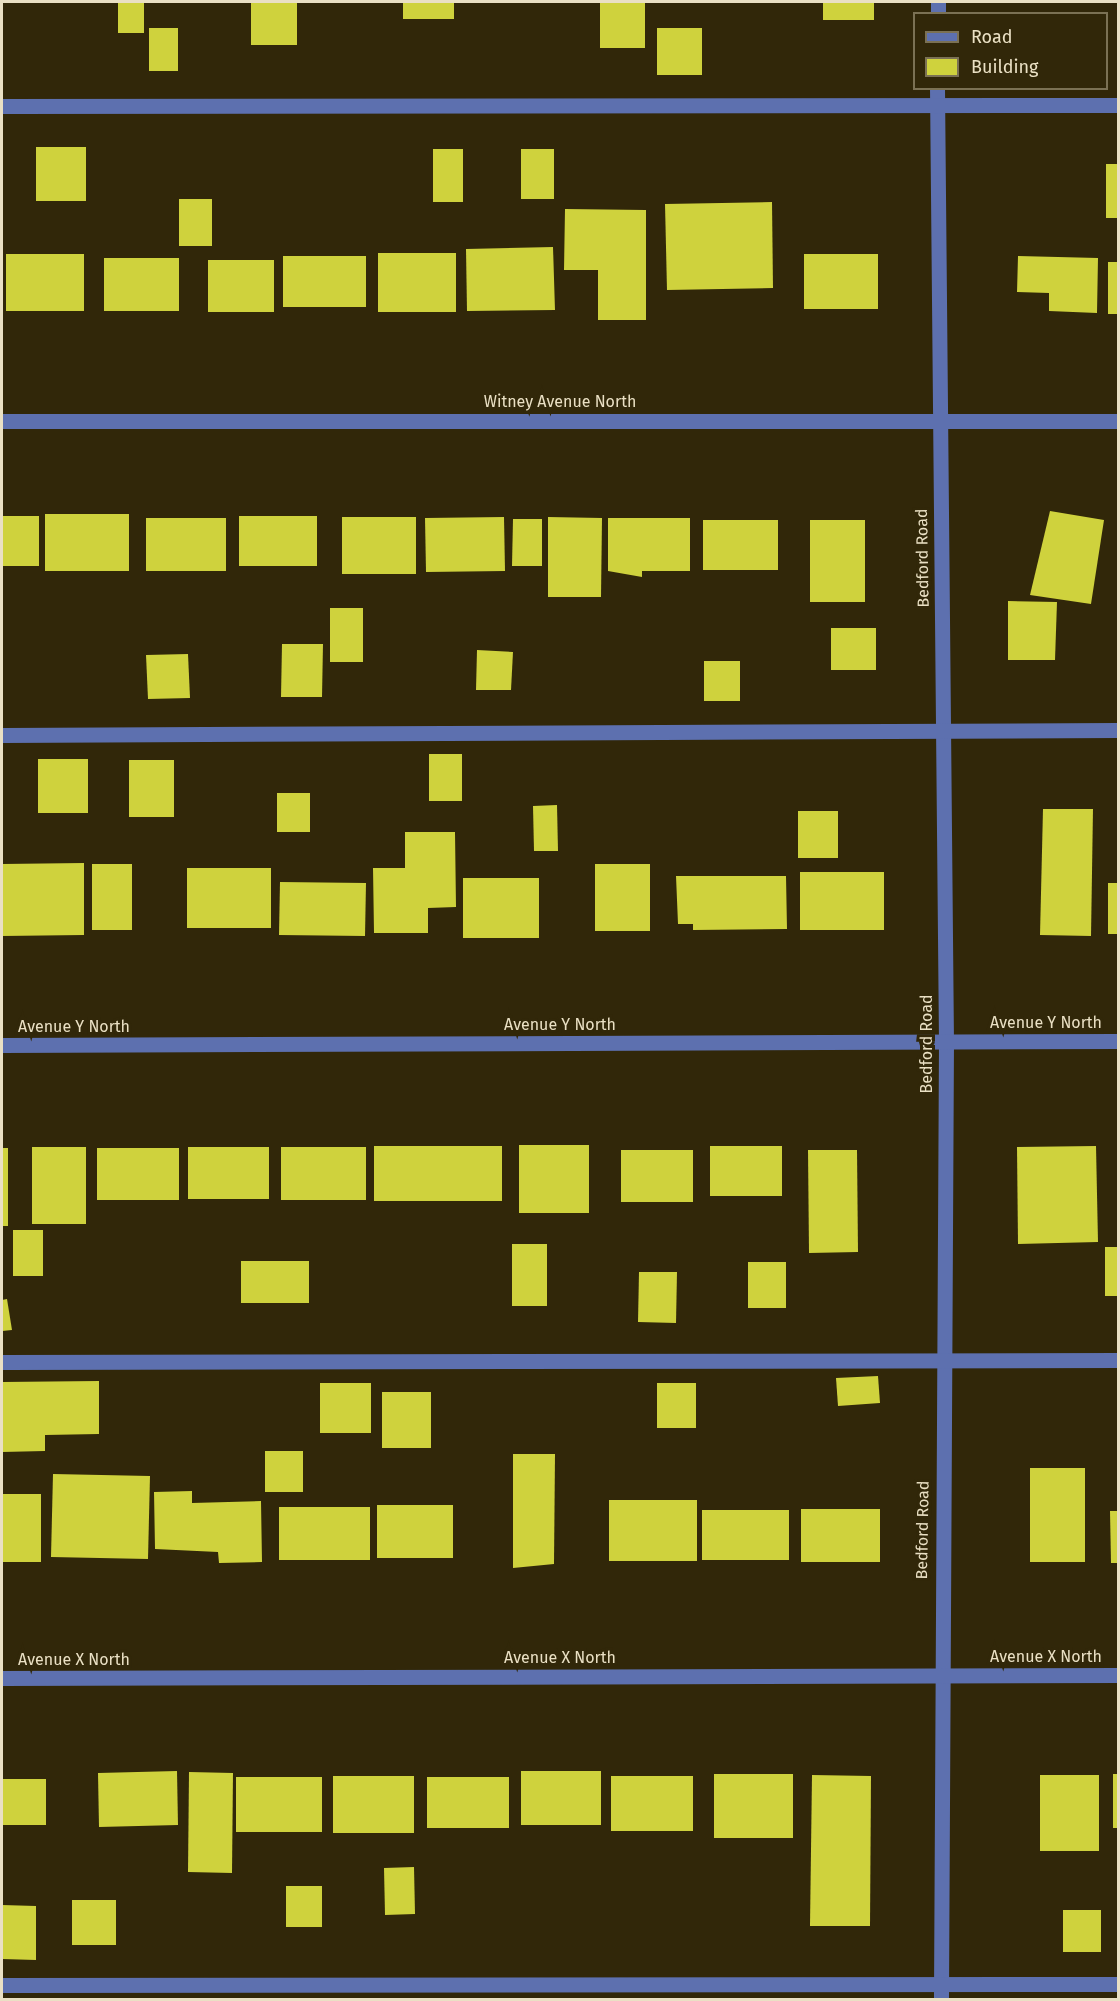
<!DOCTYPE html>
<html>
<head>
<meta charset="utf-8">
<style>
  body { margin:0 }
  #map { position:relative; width:1120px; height:2001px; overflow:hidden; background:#312709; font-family:"Fira Sans",sans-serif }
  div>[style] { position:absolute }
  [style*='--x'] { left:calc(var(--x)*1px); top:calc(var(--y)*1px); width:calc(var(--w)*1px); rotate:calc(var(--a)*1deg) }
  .building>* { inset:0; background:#cfd23d }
  .minor>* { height:15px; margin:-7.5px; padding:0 7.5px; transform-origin:7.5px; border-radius:7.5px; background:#5d70af }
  span { translate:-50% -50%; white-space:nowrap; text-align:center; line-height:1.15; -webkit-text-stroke:6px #312709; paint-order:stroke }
  .street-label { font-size:16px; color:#eae0c4 }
  .frame { position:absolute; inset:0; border:3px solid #eae0c4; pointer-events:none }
  .legend { position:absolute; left:913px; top:12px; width:195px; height:78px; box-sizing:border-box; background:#312709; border:2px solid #7b7154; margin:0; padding:8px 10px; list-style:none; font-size:18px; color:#eae0c4 }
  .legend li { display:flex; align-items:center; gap:12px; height:30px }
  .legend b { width:30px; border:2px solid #7b7154 }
</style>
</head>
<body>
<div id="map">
  <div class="building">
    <i style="clip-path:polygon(118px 2px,144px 2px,144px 33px,118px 33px)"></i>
    <i style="clip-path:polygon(251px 2px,297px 2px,297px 45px,251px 45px)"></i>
    <i style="clip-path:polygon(403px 2px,454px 2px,454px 19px,403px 19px)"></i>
    <i style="clip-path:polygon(600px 2px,645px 2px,645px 48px,600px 48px)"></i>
    <i style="clip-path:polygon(823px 2px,874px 2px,874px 20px,823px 20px)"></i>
    <i style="clip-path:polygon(149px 28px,178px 28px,178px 71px,149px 71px)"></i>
    <i style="clip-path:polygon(657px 28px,702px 28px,702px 75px,657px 75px)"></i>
    <i style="clip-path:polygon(36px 147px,86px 147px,86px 201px,36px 201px)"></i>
    <i style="clip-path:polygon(433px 149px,463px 149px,463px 202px,433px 202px)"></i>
    <i style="clip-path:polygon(521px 149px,554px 149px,554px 199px,521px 199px)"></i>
    <i style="clip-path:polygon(1106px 164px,1118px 164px,1118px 218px,1106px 218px)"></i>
    <i style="clip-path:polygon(179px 199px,212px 199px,212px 246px,179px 246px)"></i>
    <i style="clip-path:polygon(772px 202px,773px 288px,667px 290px,665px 204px)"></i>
    <i style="clip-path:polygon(565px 209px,646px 210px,646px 320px,598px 320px,598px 270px,564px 270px)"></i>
    <i style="clip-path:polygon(553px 247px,555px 310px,467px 311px,466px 249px)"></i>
    <i style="clip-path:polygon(378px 253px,456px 253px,456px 312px,378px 312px)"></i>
    <i style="clip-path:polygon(6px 254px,84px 254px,84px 311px,6px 311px)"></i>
    <i style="clip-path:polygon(804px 254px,878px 254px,878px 309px,804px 309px)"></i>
    <i style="clip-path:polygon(283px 256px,366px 256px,366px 307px,283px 307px)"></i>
    <i style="clip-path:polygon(1018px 256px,1098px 258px,1097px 313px,1049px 311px,1049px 293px,1017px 292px)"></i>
    <i style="clip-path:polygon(104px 258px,179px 258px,179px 311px,104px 311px)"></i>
    <i style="clip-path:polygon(208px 260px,274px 260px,274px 312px,208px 312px)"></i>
    <i style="clip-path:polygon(1108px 262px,1118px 262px,1118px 314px,1108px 314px)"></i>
    <i style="clip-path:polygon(1050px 511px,1104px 520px,1091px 604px,1030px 595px)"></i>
    <i style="clip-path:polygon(45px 514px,129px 514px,129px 571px,45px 571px)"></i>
    <i style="clip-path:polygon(2px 516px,39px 516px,39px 566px,2px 566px)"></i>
    <i style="clip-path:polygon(239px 516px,317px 516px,317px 566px,239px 566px)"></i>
    <i style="clip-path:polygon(342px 517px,416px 517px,416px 574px,342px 574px)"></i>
    <i style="clip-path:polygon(504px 517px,505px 571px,426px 572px,425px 518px)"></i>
    <i style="clip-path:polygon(548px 517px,602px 518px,601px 597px,548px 597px)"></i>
    <i style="clip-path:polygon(146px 518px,226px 518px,226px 571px,146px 571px)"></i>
    <i style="clip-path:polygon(608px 518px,690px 518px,690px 571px,642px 571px,642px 577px,608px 571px)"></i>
    <i style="clip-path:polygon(513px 519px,542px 519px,542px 566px,512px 566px)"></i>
    <i style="clip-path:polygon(703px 520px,778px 520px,778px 570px,703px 570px)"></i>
    <i style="clip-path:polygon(810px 520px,865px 520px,865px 602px,810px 602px)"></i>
    <i style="clip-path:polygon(1008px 601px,1057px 602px,1055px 660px,1008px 660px)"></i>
    <i style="clip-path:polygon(330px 608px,363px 608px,363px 662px,330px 662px)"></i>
    <i style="clip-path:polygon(831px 628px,876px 628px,876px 670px,831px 670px)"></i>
    <i style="clip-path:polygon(282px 644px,323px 644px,322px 697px,281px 697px)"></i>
    <i style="clip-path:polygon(477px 650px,513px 652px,511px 690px,476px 690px)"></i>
    <i style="clip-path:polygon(188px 654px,190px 698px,148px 699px,146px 655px)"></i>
    <i style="clip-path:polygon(704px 661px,740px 661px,740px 701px,704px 701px)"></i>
    <i style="clip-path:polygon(429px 754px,462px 754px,462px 801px,429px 801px)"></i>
    <i style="clip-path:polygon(38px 759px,88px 759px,88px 813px,38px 813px)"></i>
    <i style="clip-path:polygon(129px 760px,174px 760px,174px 817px,129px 817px)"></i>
    <i style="clip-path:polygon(277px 793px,310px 793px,310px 832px,277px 832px)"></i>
    <i style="clip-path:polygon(557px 805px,558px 851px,534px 851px,533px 806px)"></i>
    <i style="clip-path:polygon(1043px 809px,1093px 809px,1091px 936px,1040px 935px)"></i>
    <i style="clip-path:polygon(798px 811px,838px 811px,838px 858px,798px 858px)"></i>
    <i style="clip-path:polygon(405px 832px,455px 832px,456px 907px,428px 908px,428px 933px,374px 933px,373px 868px,405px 868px)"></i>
    <i style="clip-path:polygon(84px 863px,84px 935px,2px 936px,2px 864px)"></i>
    <i style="clip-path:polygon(92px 864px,132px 864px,132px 930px,92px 930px)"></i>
    <i style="clip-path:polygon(595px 864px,650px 864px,650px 931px,595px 931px)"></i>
    <i style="clip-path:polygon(187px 868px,271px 868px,271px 928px,187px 928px)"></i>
    <i style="clip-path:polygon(800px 872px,884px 872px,884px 930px,800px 930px)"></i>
    <i style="clip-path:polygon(676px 876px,786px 876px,787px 929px,693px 930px,693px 924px,678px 924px)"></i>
    <i style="clip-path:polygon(463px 878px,539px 878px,539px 938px,463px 938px)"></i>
    <i style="clip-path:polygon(280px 882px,366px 883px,365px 936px,279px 935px)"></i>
    <i style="clip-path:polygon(1108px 883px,1118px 883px,1118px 934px,1108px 934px)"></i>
    <i style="clip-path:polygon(519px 1145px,589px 1145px,589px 1213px,519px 1213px)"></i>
    <i style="clip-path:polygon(374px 1146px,502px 1146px,502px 1201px,374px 1201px)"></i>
    <i style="clip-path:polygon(710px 1146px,782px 1146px,782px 1196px,710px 1196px)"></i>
    <i style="clip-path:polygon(1096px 1146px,1098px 1242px,1018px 1244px,1017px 1147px)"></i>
    <i style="clip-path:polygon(32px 1147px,86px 1147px,86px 1224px,32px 1224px)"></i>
    <i style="clip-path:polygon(188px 1147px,269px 1147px,269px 1199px,188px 1199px)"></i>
    <i style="clip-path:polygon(281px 1147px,366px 1147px,366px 1200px,281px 1200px)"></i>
    <i style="clip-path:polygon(2px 1148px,8px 1148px,8px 1226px,2px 1226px)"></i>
    <i style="clip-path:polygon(97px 1148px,179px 1148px,179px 1200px,97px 1200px)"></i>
    <i style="clip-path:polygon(621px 1150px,693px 1150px,693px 1202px,621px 1202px)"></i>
    <i style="clip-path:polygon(808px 1150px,857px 1150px,858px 1252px,809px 1253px)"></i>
    <i style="clip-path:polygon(13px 1230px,43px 1230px,43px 1276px,13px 1276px)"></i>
    <i style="clip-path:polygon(512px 1244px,547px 1244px,547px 1306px,512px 1306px)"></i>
    <i style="clip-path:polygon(1105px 1247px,1118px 1247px,1118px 1296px,1105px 1296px)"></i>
    <i style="clip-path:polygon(241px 1261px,309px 1261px,309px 1303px,241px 1303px)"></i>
    <i style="clip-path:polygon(748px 1262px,786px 1262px,786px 1308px,748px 1308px)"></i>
    <i style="clip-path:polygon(639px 1272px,677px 1272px,676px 1323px,638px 1322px)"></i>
    <i style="clip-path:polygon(7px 1299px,12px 1330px,2px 1331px,2px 1300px)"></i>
    <i style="clip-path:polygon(878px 1376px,880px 1403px,838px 1406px,836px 1378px)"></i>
    <i style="clip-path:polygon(99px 1381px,99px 1434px,45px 1435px,45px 1451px,2px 1452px,2px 1382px)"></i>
    <i style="clip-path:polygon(320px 1383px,371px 1383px,371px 1433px,320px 1433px)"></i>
    <i style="clip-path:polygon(657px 1383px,696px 1383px,696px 1428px,657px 1428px)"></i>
    <i style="clip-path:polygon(382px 1392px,431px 1392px,431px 1448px,382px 1448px)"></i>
    <i style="clip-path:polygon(265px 1451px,303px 1451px,303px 1492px,265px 1492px)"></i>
    <i style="clip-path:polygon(513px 1454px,555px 1454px,554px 1564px,513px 1568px)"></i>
    <i style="clip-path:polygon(1030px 1468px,1085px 1468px,1085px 1562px,1030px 1562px)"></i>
    <i style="clip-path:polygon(53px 1474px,150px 1476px,148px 1559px,51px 1557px)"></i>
    <i style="clip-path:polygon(192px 1491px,192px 1503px,261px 1501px,262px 1562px,219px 1563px,218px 1552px,155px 1549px,154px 1492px)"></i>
    <i style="clip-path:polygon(2px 1494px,41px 1494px,41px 1562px,2px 1562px)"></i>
    <i style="clip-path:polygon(609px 1500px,697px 1500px,697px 1561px,609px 1561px)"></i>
    <i style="clip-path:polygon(377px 1505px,453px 1505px,453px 1558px,377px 1558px)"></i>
    <i style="clip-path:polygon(279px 1507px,370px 1507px,370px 1560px,279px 1560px)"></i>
    <i style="clip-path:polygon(801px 1509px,880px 1509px,880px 1562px,801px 1562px)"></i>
    <i style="clip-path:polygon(702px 1510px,789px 1510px,789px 1560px,702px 1560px)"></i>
    <i style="clip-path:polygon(1110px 1511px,1118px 1511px,1118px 1563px,1111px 1563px)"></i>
    <i style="clip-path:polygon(177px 1771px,178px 1825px,99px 1827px,98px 1773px)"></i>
    <i style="clip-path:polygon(521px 1771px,601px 1771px,601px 1825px,521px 1825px)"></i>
    <i style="clip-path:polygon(189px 1772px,233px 1773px,232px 1873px,188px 1872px)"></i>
    <i style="clip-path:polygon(714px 1774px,793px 1774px,793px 1838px,714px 1838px)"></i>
    <i style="clip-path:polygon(1113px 1774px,1118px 1774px,1118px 1828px,1113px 1828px)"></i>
    <i style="clip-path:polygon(812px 1775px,871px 1776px,870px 1926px,810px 1926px)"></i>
    <i style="clip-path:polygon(1040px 1775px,1099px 1775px,1099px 1851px,1040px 1851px)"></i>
    <i style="clip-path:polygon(333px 1776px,414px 1776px,414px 1833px,333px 1833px)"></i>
    <i style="clip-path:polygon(611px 1776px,693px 1776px,693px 1831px,611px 1831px)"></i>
    <i style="clip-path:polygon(236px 1777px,322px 1777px,322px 1832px,236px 1832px)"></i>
    <i style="clip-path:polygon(427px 1777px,509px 1777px,509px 1828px,427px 1828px)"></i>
    <i style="clip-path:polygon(2px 1779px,46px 1779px,46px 1825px,2px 1825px)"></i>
    <i style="clip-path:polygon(414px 1867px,415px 1914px,385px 1915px,384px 1868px)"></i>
    <i style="clip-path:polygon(286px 1886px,322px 1886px,322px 1927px,286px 1927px)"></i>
    <i style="clip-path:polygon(72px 1900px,116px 1900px,116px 1945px,72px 1945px)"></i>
    <i style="clip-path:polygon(2px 1905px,36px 1906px,36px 1960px,2px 1959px)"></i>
    <i style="clip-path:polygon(1063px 1910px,1101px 1910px,1101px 1952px,1063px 1952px)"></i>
  </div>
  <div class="minor">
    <i style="--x:938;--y:14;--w:12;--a:-90"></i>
    <i style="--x:937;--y:88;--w:953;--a:89.46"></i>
    <i style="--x:946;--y:1041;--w:959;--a:90.3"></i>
    <i style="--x:2;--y:106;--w:1116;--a:-0.05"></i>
    <i style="--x:2;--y:421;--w:1116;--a:0"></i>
    <i style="--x:2;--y:735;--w:1116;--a:-0.26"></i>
    <i style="--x:2;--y:1045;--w:1116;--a:-0.21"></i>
    <i style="--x:2;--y:1362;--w:1116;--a:-0.1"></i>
    <i style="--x:2;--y:1678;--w:1116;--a:-0.15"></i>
    <i style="--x:2;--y:1985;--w:1116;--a:-0.05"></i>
  </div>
  <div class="street-label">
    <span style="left:560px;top:402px">Witney Avenue North</span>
    <span style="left:923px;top:558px;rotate:-91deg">Bedford Road</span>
    <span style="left:1046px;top:1023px">Avenue Y North</span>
    <span style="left:560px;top:1025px">Avenue Y North</span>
    <span style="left:74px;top:1027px">Avenue Y North</span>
    <span style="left:927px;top:1044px;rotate:-90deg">Bedford Road</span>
    <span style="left:923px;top:1530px;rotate:-89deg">Bedford Road</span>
    <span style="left:1046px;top:1657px">Avenue X North</span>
    <span style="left:560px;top:1658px">Avenue X North</span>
    <span style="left:74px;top:1660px">Avenue X North</span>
  </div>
  <div class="frame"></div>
  <ul class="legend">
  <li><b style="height:8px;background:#5d70af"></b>Road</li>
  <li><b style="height:16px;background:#cfd23d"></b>Building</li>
  </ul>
</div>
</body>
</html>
